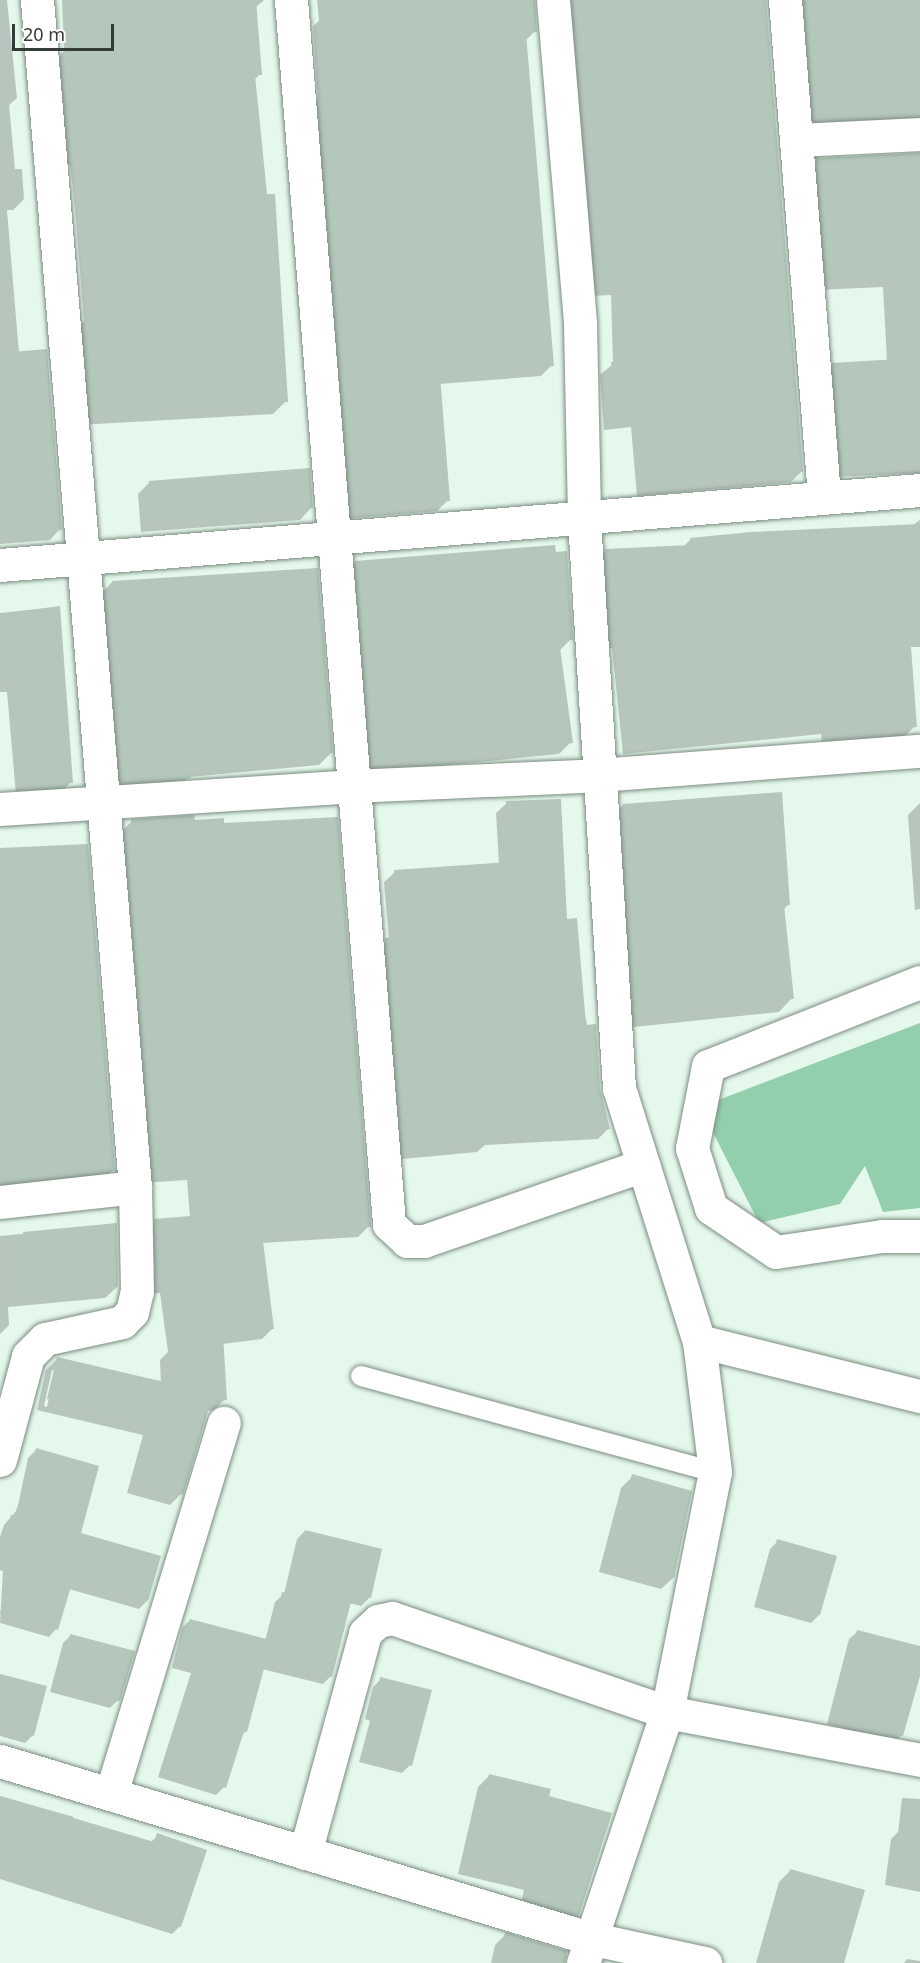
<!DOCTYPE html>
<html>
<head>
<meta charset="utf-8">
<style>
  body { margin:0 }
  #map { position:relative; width:920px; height:1963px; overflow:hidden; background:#e5f8ec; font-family:"Noto Sans",sans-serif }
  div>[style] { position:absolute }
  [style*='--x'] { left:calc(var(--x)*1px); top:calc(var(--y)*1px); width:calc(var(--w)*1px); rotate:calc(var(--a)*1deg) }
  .green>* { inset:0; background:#93cfac }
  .shadow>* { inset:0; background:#0003 }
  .building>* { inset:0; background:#b4c7bb }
  .roads { filter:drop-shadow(0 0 2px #7b8c81) drop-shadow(0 0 2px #7b8c81) }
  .service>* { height:20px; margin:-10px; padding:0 10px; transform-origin:10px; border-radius:10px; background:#fff }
  .minor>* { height:33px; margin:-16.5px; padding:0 16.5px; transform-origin:16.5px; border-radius:16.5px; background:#fff }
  span { translate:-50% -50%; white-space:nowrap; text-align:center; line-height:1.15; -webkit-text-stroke:5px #fff; paint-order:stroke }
  .scale { position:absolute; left:12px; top:24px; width:102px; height:27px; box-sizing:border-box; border:3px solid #343c37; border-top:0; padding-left:8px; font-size:18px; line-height:21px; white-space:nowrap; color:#343c37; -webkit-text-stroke:4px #fff; paint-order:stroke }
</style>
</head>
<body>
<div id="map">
  <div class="green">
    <i style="clip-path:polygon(920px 1023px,920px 1208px,883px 1212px,865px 1166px,840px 1204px,759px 1223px,700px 1107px)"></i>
  </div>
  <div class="shadow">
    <i style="clip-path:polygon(0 0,7px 0,17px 98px,9px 105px,15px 169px,22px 169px,24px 199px,13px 210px,7px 210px,19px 353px,60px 529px,50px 540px,0 544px)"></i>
    <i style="clip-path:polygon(62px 0,264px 0,255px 8px,260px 74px,254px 80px,286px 401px,273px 414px,78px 425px,77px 328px,84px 321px,75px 209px,70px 165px,57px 166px,52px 116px,63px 105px,58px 57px,64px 51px)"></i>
    <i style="clip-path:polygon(317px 0,535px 0,535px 31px,525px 41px,552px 365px,541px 376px,439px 384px,448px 500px,437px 511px,340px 519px,309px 110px,318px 100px,313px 26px,319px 21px)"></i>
    <i style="clip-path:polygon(555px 0,752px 0,802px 471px,791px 482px,637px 496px,631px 427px,604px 430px,600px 375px,613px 364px,611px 295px,591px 296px)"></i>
    <i style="clip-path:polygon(794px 0,920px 0,920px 131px,803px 130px)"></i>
    <i style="clip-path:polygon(920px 154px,920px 473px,831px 477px,823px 374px,833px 364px,887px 361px,883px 287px,816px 290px,806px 170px,817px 159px)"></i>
    <i style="clip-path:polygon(150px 482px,311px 508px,300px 520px,141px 532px,138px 494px)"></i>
    <i style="clip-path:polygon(920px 520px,920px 613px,907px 614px,915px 726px,904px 737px,822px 743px,821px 734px,623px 754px,612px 648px,599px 648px,594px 562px,605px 551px,683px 547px,691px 539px,913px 525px)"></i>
    <i style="clip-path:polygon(355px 562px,571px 639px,559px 651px,571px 742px,559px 754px,359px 774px,343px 574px)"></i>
    <i style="clip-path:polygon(112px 582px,331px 753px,319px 765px,189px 777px,177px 789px,117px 793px,101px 594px)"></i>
    <i style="clip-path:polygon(59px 607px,71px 782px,61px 792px,16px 795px,7px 692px,0 692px,0 613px)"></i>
    <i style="clip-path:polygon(507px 803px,566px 920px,608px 1129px,598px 1139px,485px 1145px,477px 1152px,392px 1160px,375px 950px,389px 939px,384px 882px,395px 872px,499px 864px,496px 813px)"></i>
    <i style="clip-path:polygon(920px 803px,920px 909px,915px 910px,908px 815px)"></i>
    <i style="clip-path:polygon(623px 805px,789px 904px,783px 910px,792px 998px,779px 1012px,624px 1028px,610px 819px)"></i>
    <i style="clip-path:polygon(evenodd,132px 821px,369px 1226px,358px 1237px,262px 1243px,273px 1328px,262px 1339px,222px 1344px,225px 1399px,214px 1410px,206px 1411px,181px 1494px,170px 1505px,127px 1493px,143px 1435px,37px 1410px,46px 1370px,57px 1359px,161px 1383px,160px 1360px,168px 1352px,160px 1293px,145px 1294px,144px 1232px,155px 1221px,190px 1217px,187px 1180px,142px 1183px,121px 832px,132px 821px,52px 1370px,55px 1370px,47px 1407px,44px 1406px,52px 1370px)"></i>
    <i style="clip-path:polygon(0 850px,113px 1170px,102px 1181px,0 1191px)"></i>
    <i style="clip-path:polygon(115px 1225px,117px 1287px,105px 1298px,8px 1307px,9px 1325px,0 1334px,0 1236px)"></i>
    <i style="clip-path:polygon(36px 1450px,79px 1534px,147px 1601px,139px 1609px,69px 1589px,56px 1629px,49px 1637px,0 1623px,3px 1571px,0 1570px,0 1537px,4px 1525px,17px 1510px,28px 1458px)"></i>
    <i style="clip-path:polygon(633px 1476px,673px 1578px,661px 1589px,599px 1572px,621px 1488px)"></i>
    <i style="clip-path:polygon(305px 1531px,381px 1550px,369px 1598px,361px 1606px,349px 1603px,331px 1676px,323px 1684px,262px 1669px,246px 1731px,240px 1737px,224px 1787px,216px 1795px,158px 1777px,191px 1673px,172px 1668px,182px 1628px,190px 1620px,265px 1641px,275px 1602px,284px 1594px,297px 1539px)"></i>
    <i style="clip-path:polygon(778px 1541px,819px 1615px,811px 1623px,754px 1607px,770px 1549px)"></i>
    <i style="clip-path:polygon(857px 1632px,920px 1647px,920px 1670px,902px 1735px,894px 1743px,827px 1724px,849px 1639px)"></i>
    <i style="clip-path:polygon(71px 1635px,118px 1700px,110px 1708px,50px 1692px,63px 1643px)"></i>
    <i style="clip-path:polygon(0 1675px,33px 1735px,25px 1743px,0 1736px)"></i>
    <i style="clip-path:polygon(381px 1679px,410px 1765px,402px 1773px,359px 1762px,370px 1721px,365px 1719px,373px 1687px)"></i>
    <i style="clip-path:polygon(490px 1775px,548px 1797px,578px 1915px,566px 1926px,519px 1912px,524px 1890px,458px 1874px,478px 1787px)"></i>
    <i style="clip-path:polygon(0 1796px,74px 1817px,72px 1822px,150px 1843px,158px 1835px,180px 1926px,172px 1934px,0 1879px)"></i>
    <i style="clip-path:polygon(899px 1831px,920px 1834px,920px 1892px,885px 1885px,891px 1839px)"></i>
    <i style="clip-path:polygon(791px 1870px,843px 1963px,756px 1963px,779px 1882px)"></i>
    <i style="clip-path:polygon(506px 1934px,564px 1963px,491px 1963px,495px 1945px)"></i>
    <i style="clip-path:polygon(907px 1959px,920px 1961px,920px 1963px,904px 1963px)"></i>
  </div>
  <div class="building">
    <i style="clip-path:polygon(73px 0,256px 0,262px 75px,255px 75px,267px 194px,275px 194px,288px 402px,90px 413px,84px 346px,91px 346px,89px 313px,96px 313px,88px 195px,82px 153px,69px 154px,64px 102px,77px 101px,70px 43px,77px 42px)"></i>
    <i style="clip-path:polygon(322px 0,535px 0,537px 32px,526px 33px,554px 366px,440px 375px,450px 501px,351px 509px,323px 165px,319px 97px,329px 96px)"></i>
    <i style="clip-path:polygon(572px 0,766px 0,803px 472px,647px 486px,642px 417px,615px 419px,611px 362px,624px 361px,621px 284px,602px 286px,594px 169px)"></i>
    <i style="clip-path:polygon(804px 0,919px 0,920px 115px,813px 120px)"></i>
    <i style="clip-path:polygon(920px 153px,920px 402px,914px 402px,917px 464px,841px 468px,832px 363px,898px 359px,893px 277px,826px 280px,816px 158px)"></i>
    <i style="clip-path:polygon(47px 349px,62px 530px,1px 535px,0 353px)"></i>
    <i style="clip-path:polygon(310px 468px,313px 508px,152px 521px,149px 481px)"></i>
    <i style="clip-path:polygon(920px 524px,920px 647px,911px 647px,917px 727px,833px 733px,832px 724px,634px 744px,623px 637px,610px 638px,605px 549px,691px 545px,690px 538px,751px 532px)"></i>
    <i style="clip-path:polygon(555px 545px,556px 552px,567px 551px,573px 640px,559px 640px,573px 743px,371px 763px,355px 561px)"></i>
    <i style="clip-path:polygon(318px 568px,333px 753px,189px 767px,191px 778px,129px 782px,125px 779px,106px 600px,113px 599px,112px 581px)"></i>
    <i style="clip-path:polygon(60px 606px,73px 783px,25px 786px,16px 675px,0 677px,0 614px)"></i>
    <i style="clip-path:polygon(782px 792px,790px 905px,784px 905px,794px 999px,637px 1015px,628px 936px,632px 931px,623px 804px)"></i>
    <i style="clip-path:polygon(561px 799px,567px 919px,577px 918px,586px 1025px,596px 1024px,600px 1089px,610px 1129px,488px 1135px,489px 1142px,402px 1150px,385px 938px,399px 936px,394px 870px,509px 862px,506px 801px)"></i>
    <i style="clip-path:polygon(194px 815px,195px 820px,224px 818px,224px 823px,338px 817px,371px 1227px,262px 1233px,274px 1329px,223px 1335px,227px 1400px,211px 1401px,183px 1495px,138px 1482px,153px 1424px,47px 1399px,57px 1357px,173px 1384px,170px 1348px,179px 1347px,171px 1282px,156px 1284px,154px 1219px,202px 1215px,198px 1170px,153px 1172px,125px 842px,133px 841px,131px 819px)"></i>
    <i style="clip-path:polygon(88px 844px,115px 1170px,0 1182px,0 848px)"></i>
    <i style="clip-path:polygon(117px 1223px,118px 1287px,29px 1296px,23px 1232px)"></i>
    <i style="clip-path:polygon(36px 1448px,99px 1466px,81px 1533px,161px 1556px,148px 1601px,73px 1580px,58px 1630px,0 1614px,10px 1563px,0 1559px,0 1552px,11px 1515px,15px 1516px,17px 1507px,22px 1508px)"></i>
    <i style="clip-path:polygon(632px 1474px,692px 1491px,674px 1578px,610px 1561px)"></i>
    <i style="clip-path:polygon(305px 1530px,382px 1549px,371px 1598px,353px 1594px,332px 1677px,266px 1661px,247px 1732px,244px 1731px,226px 1788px,165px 1769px,174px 1738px,177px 1739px,198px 1665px,179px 1660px,190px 1619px,270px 1640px,282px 1592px,290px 1594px)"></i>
    <i style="clip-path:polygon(777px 1539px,837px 1556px,820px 1615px,761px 1599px)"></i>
    <i style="clip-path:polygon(857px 1630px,920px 1646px,920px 1676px,903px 1736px,834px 1717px)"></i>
    <i style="clip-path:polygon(70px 1634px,135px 1651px,120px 1701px,57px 1684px)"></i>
    <i style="clip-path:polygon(0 1674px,47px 1686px,34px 1736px,0 1727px)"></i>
    <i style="clip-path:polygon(380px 1677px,432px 1690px,412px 1766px,366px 1754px,377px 1713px,372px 1712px)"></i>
    <i style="clip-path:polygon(489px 1774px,551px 1789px,549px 1796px,612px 1813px,579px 1915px,530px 1901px,535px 1878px,468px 1862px)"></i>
    <i style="clip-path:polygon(0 1796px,154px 1842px,157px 1833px,207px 1850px,181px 1927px,0 1869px)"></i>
    <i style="clip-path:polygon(902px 1798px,920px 1799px,920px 1881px,893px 1877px)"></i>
    <i style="clip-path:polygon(790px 1869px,865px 1890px,844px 1963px,799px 1963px,766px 1954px)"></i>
    <i style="clip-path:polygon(505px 1932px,567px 1951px,565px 1963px,499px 1963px)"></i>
  </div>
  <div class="roads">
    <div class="service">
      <i style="--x:361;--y:1376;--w:367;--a:15.2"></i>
    </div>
    <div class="minor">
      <i style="--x:291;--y:0;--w:1228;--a:85.42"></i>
      <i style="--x:389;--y:1224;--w:25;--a:43"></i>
      <i style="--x:407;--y:1241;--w:17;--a:0"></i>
      <i style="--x:424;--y:1241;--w:232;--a:-19.1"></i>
      <i style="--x:553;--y:0;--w:325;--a:85.2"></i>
      <i style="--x:580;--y:324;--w:195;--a:88.8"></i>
      <i style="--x:584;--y:519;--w:570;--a:86.48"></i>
      <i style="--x:619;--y:1088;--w:265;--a:72.5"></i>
      <i style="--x:699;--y:1341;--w:132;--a:83"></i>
      <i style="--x:715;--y:1472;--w:245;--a:101.3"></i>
      <i style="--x:667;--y:1712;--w:265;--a:108.5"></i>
      <i style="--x:785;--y:0;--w:499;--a:85.5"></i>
      <i style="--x:798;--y:140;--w:122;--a:-2.8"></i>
      <i style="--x:0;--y:565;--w:923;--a:-4.66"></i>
      <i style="--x:0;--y:809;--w:352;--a:-3.7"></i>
      <i style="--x:351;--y:786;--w:247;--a:-2.5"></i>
      <i style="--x:598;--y:775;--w:323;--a:-4.3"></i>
      <i style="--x:920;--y:982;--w:228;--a:158.4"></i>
      <i style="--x:708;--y:1066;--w:84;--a:101"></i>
      <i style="--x:692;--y:1148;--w:63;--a:72.4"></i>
      <i style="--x:711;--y:1208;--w:78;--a:34.1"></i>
      <i style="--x:776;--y:1252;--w:107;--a:-8.6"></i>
      <i style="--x:882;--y:1236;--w:38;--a:0"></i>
      <i style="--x:0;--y:1202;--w:136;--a:-6.3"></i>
      <i style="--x:699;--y:1341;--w:228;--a:14"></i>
      <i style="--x:0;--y:1460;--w:108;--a:-74.9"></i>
      <i style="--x:28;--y:1356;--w:24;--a:-45"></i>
      <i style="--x:45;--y:1339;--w:79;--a:-12.4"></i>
      <i style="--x:122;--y:1322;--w:14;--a:-45"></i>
      <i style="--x:132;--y:1312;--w:22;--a:-77"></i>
      <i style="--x:137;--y:1291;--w:104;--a:-91.1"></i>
      <i style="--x:135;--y:1187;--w:1191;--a:-94.72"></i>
      <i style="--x:0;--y:1761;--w:615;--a:16.73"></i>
      <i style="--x:589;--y:1938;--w:119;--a:12.2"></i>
      <i style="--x:111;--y:1794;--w:388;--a:-73.1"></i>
      <i style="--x:305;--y:1853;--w:228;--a:-74.7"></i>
      <i style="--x:365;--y:1633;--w:18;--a:-43"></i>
      <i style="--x:378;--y:1621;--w:14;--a:-12"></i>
      <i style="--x:392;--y:1618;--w:291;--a:18.9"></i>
      <i style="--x:667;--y:1712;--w:258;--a:10.7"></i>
    </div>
  </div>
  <div class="scale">20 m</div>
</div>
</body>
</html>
